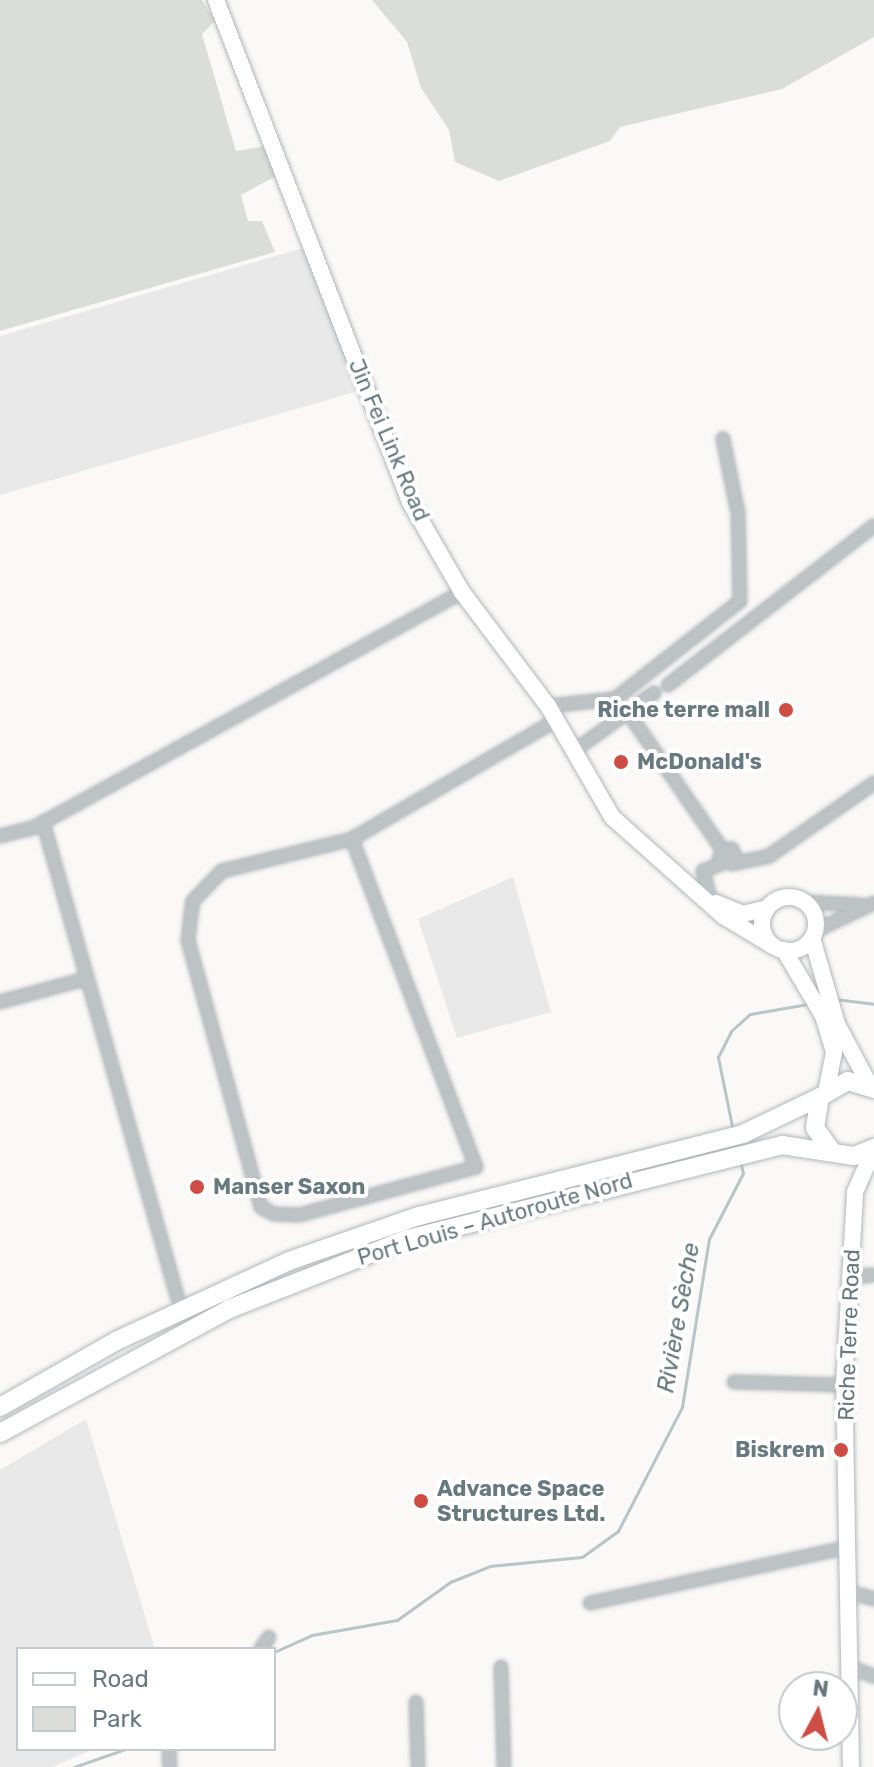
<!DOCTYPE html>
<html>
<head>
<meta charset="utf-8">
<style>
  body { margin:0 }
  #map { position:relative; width:874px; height:1767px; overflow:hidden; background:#faf9f8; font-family:Rubik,sans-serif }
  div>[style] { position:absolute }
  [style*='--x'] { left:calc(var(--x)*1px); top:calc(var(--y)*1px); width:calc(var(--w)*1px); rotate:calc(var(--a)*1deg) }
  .built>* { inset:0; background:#e8e9e8 }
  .green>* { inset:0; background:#dbded8 }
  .stream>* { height:3px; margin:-1.5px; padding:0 1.5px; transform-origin:1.5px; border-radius:1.5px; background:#b8c4c6 }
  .roads { filter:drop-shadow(0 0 2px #b2b7ba) drop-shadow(0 0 2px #b2b7ba) }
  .minor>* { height:12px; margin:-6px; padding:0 6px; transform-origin:6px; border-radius:6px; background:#bdc3c5 }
  .major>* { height:16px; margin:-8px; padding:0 8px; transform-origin:8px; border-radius:8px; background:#fff }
  .major>.ring { margin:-8px; padding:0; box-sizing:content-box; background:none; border:16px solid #fff; border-radius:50% }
  .highway>* { height:18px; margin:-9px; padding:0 9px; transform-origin:9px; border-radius:9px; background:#fff }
  .dots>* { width:22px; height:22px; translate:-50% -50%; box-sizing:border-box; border:4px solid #fff; border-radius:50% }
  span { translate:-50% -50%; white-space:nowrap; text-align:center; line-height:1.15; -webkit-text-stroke:8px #fff; paint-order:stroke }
  .street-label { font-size:22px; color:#68797f }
  .poi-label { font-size:22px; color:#68797f; font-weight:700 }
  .right { translate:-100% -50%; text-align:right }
  .left { translate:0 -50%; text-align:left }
  .water-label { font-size:24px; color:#647678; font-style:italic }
  .legend { position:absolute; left:16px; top:1647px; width:260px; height:104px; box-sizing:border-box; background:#fff; border:2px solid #c3c9cc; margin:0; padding:10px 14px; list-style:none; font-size:24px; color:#68797f }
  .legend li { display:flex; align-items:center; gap:16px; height:40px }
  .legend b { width:40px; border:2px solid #c3c9cc }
  .north { position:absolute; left:778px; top:1671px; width:80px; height:80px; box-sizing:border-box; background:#fff; border:2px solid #c3c9cc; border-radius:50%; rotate:7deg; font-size:22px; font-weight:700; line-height:32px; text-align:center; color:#68797f }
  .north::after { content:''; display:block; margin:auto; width:28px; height:36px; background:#cd4d44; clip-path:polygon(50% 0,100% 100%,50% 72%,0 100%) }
</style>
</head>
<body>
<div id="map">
  <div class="built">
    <i style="clip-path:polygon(303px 248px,365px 389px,0 495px,0 336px)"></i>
    <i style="clip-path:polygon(513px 877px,551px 1012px,457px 1038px,418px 919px)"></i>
    <i style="clip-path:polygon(86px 1419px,155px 1649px,18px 1649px,18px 1749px,94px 1749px,52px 1767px,0 1767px,0 1470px)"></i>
  </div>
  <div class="green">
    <i style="clip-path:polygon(0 0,202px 0,215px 21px,202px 34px,236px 151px,267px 146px,278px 175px,241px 195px,248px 221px,262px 221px,275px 252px,0 331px)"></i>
    <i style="clip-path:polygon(372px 0,874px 0,874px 37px,782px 89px,620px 127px,610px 141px,499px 181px,455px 162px,449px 130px,421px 88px,407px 42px)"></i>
  </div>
  <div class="stream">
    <i style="--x:835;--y:999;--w:39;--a:7"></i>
    <i style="--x:733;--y:1131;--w:76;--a:-101.5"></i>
    <i style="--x:718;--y:1057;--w:29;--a:-63"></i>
    <i style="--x:731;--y:1031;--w:25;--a:-42"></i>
    <i style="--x:750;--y:1014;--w:59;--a:-9.8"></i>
    <i style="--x:274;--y:1652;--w:42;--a:-24.1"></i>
    <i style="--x:312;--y:1635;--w:86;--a:-10"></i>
    <i style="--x:397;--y:1620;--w:65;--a:-35.6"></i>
    <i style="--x:450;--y:1582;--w:43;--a:-21.8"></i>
    <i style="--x:490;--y:1566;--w:92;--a:-5.6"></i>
    <i style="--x:582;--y:1557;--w:44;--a:-35.8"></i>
    <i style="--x:618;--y:1531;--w:140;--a:-62.7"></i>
    <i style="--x:682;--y:1407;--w:170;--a:-80.9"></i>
    <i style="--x:709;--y:1239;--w:74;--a:-62.7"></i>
    <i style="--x:743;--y:1173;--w:12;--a:-104"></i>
    <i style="--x:74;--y:1767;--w:54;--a:-19.4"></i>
  </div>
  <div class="roads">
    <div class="minor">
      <i style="--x:668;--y:685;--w:260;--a:-37.7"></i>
      <i style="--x:548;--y:706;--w:67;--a:-6"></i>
      <i style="--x:615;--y:699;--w:159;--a:-38.1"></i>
      <i style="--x:740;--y:601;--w:88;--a:-91.3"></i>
      <i style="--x:738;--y:513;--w:76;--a:-101.5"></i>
      <i style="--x:627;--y:711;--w:168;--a:55.5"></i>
      <i style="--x:722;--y:849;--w:12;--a:104"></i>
      <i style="--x:574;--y:751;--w:99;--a:-35.9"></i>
      <i style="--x:43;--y:822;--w:494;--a:74.2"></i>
      <i style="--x:0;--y:836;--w:34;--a:-14"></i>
      <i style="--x:33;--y:828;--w:490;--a:-28.8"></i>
      <i style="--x:352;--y:839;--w:351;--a:69.3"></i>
      <i style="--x:476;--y:1167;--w:183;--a:164.8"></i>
      <i style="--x:299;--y:1215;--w:25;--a:-178"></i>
      <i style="--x:274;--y:1214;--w:15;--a:-152"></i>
      <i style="--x:261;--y:1207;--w:277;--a:-105.3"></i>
      <i style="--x:188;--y:940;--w:39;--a:-83"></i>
      <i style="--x:193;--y:901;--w:42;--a:-46"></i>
      <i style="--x:222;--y:871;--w:134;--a:-13.8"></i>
      <i style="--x:352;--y:839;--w:235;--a:-30.2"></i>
      <i style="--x:732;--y:864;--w:38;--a:-12"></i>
      <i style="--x:769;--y:856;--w:128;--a:-34.8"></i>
      <i style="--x:711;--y:901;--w:31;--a:-105"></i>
      <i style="--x:703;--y:871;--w:35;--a:-22"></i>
      <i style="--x:736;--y:858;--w:10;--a:-114"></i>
      <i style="--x:732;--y:849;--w:10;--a:180"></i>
      <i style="--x:805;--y:902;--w:56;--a:3.1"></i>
      <i style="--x:815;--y:931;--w:65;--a:-25.4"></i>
      <i style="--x:0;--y:1002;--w:88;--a:-15.1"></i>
      <i style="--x:850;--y:1277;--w:24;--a:-5"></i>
      <i style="--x:734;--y:1382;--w:110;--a:1.6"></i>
      <i style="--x:850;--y:1592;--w:25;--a:16"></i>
      <i style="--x:590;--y:1603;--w:265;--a:-12.2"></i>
      <i style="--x:261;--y:1649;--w:14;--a:-56"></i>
      <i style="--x:501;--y:1667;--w:100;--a:88.3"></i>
      <i style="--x:850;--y:1667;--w:26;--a:21"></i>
      <i style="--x:416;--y:1702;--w:65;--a:88.2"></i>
      <i style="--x:169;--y:1749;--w:18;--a:87"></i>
    </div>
    <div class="major">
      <i style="--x:216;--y:0;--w:538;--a:68.87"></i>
      <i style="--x:410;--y:502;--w:104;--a:60"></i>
      <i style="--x:462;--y:592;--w:143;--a:53"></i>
      <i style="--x:548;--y:706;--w:128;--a:60"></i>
      <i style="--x:612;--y:817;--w:149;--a:41.7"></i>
      <i style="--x:723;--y:916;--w:58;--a:31"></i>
      <i class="ring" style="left:762px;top:897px;width:38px;height:38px"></i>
      <i style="--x:716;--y:903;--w:29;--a:22"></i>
      <i style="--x:743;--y:914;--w:25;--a:-14"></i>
      <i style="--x:812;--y:938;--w:90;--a:73.8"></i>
      <i style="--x:837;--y:1024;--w:70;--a:62"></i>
      <i style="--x:784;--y:950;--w:77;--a:59.4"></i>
      <i style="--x:823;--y:1016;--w:38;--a:73"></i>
      <i style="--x:834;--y:1052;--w:38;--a:101"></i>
      <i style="--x:851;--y:1767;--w:382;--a:-91"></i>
      <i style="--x:844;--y:1385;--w:193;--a:-86.7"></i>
      <i style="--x:855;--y:1192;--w:47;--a:-66.2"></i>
    </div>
    <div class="highway">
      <i style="--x:831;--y:1150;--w:27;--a:-126"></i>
      <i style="--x:815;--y:1128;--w:31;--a:-81"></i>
      <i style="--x:820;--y:1097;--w:32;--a:-30"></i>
      <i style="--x:848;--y:1081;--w:27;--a:17"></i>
      <i style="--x:0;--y:1407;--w:133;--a:-29.6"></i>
      <i style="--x:116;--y:1341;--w:191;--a:-24.8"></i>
      <i style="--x:289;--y:1261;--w:138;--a:-19.1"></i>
      <i style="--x:419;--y:1216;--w:334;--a:-14.2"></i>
      <i style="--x:743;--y:1134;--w:85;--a:-25.7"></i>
      <i style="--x:0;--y:1433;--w:260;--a:-28.4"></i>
      <i style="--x:229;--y:1309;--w:192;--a:-21.4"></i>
      <i style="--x:408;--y:1239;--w:386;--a:-14.1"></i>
      <i style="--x:782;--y:1145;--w:73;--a:8.7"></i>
      <i style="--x:854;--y:1156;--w:22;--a:-22"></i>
    </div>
  </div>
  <div class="dots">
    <i style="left:786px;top:710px;background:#cd4d44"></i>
    <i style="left:621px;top:762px;background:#cd4d44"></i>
    <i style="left:197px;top:1187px;background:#cd4d44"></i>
    <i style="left:841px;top:1450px;background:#cd4d44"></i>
    <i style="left:421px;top:1501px;background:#cd4d44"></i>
  </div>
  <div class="street-label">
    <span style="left:389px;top:440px;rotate:67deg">Jin Fei Link Road</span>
    <span style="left:495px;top:1219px;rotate:-16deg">Port Louis – Autoroute Nord</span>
    <span style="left:849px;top:1335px;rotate:-88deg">Riche Terre Road</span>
  </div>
  <div class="poi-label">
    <span class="right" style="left:770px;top:710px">Riche terre mall</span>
    <span class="left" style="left:637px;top:762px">McDonald's</span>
    <span class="left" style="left:213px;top:1187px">Manser Saxon</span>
    <span class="right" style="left:825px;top:1450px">Biskrem</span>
    <span class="left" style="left:437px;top:1501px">Advance Space<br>Structures Ltd.</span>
  </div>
  <div class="water-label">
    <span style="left:679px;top:1318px;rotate:-80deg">Rivière Sèche</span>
  </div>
  <ul class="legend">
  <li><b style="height:10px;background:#fff"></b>Road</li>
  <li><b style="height:22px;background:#dbded8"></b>Park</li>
  </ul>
  <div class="north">N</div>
</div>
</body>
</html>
